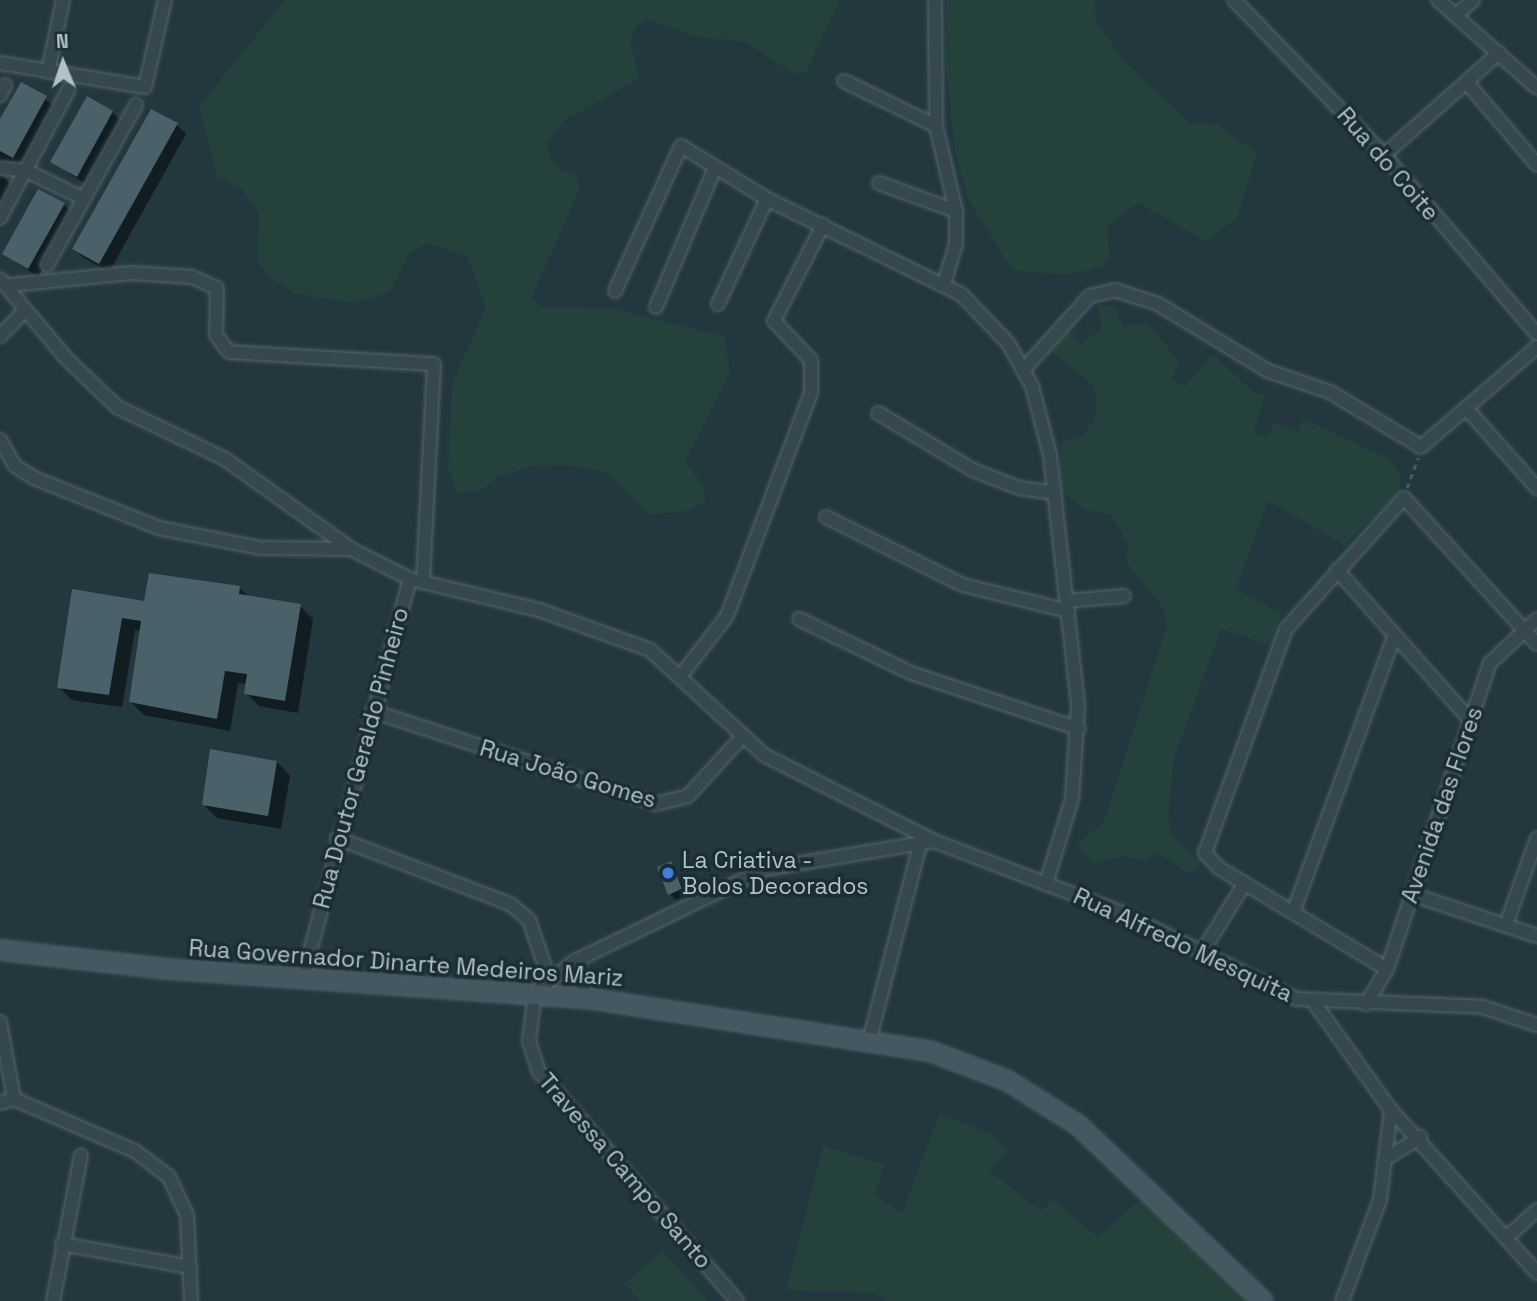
<!DOCTYPE html>
<html>
<head>
<meta charset="utf-8">
<style>
  body { margin:0 }
  #map { position:relative; width:1537px; height:1301px; overflow:hidden; background:#22373e; font-family:"Space Grotesk",sans-serif }
  div>[style] { position:absolute }
  [style*='--x'] { left:calc(var(--x)*1px); top:calc(var(--y)*1px); width:calc(var(--w)*1px); rotate:calc(var(--a)*1deg) }
  .green>* { inset:0; background:#25413b }
  .shadow>* { inset:0; background:#0007 }
  .building>* { inset:0; background:#4b6169 }
  .path>* { height:2.5px; margin-top:-1.25px; transform-origin:0; background:repeating-linear-gradient(90deg,#445d58 0 5px,transparent 0 10px) }
  .roads { filter:drop-shadow(0 0 2px #54656c) drop-shadow(0 0 2px #54656c) }
  .minor>* { height:12px; margin:-6px; padding:0 6px; transform-origin:6px; border-radius:6px; background:#36484e }
  .secondary>* { height:18px; margin:-9px; padding:0 9px; transform-origin:9px; border-radius:9px; background:#445861 }
  .dots>* { width:19px; height:19px; translate:-50% -50%; box-sizing:border-box; border:4px solid #1b2d33; border-radius:50% }
  span { translate:-50% -50%; white-space:nowrap; text-align:center; line-height:1.15; -webkit-text-stroke:7px #1b2d33; paint-order:stroke }
  .street-label { font-size:23px; color:#b2c2c9 }
  .poi-label { font-size:23px; color:#b2c2c9 }
  .left { translate:0 -50%; text-align:left }
  .north { position:absolute; left:28px; top:28px; width:70px; height:70px; -webkit-text-stroke:5px #1b2d33; paint-order:stroke; rotate:358deg; font-size:19px; font-weight:700; line-height:28px; text-align:center; color:#b2c2c9 }
  .north::after { content:''; display:block; margin:auto; width:24px; height:32px; background:#b2c2c9; clip-path:polygon(50% 0,100% 100%,50% 72%,0 100%) }
</style>
</head>
<body>
<div id="map">
  <div class="green">
    <i style="clip-path:polygon(285px 0,840px 0,805px 73px,795px 74px,744px 42px,696px 37px,651px 20px,637px 25px,630px 39px,639px 79px,563px 121px,546px 144px,554px 166px,577px 177px,580px 189px,531px 298px,542px 307px,610px 308px,725px 337px,730px 373px,685px 462px,704px 487px,705px 501px,691px 510px,650px 515px,606px 472px,572px 466px,536px 465px,496px 477px,481px 491px,457px 493px,448px 468px,452px 384px,486px 307px,467px 256px,427px 243px,409px 254px,390px 292px,352px 303px,296px 294px,267px 275px,257px 261px,259px 214px,242px 189px,217px 177px,199px 106px)"></i>
    <i style="clip-path:polygon(947px 0,1095px 0,1096px 21px,1122px 59px,1190px 123px,1216px 124px,1257px 153px,1237px 218px,1206px 241px,1138px 203px,1107px 226px,1110px 256px,1103px 267px,1065px 275px,1012px 270px,968px 199px,955px 152px,945px 59px)"></i>
    <i style="clip-path:polygon(1114px 305px,1123px 326px,1148px 323px,1180px 362px,1172px 378px,1178px 383px,1185px 387px,1213px 354px,1252px 391px,1265px 395px,1254px 432px,1266px 438px,1275px 422px,1298px 432px,1303px 419px,1390px 459px,1400px 474px,1400px 492px,1344px 545px,1268px 501px,1236px 589px,1281px 613px,1271px 645px,1221px 629px,1174px 758px,1168px 817px,1172px 835px,1201px 863px,1192px 874px,1157px 853px,1144px 861px,1124px 856px,1095px 864px,1076px 845px,1104px 822px,1167px 625px,1164px 609px,1125px 560px,1129px 546px,1111px 514px,1085px 510px,1060px 489px,1061px 443px,1083px 435px,1094px 420px,1097px 398px,1092px 384px,1051px 351px,1068px 329px,1081px 344px,1102px 328px,1097px 306px)"></i>
    <i style="clip-path:polygon(939px 1114px,990px 1133px,1008px 1151px,989px 1171px,1041px 1211px,1053px 1199px,1098px 1237px,1144px 1196px,1249px 1301px,886px 1301px,874px 1293px,786px 1290px,823px 1146px,884px 1164px,875px 1195px,902px 1213px)"></i>
    <i style="clip-path:polygon(662px 1251px,709px 1301px,641px 1301px,624px 1284px)"></i>
  </div>
  <div class="shadow">
    <i style="clip-path:polygon(22px 84px,56px 107px,21px 170px,1px 173px,13px 189px,0 212px,0 124px)"></i>
    <i style="clip-path:polygon(112px 112px,122px 122px,87px 185px,52px 162px)"></i>
    <i style="clip-path:polygon(177px 125px,186px 134px,109px 272px,84px 258px,74px 249px)"></i>
    <i style="clip-path:polygon(64px 205px,73px 214px,38px 277px,4px 254px)"></i>
    <i style="clip-path:polygon(239px 588px,249px 597px,300px 606px,313px 619px,298px 713px,259px 706px,246px 693px,247px 684px,238px 683px,230px 731px,144px 715px,131px 702px,141px 631px,135px 630px,122px 707px,72px 700px,59px 687px,74px 591px,146px 603px)"></i>
    <i style="clip-path:polygon(277px 762px,290px 776px,281px 829px,217px 818px,204px 805px)"></i>
    <i style="clip-path:polygon(670px 863px,687px 895px,676px 900px,670px 894px)"></i>
  </div>
  <div class="building">
    <i style="clip-path:polygon(21px 82px,47px 96px,13px 158px,0 151px,0 119px)"></i>
    <i style="clip-path:polygon(87px 96px,113px 111px,77px 177px,50px 162px)"></i>
    <i style="clip-path:polygon(151px 109px,178px 123px,99px 264px,72px 249px)"></i>
    <i style="clip-path:polygon(38px 189px,65px 203px,28px 269px,2px 254px)"></i>
    <i style="clip-path:polygon(149px 573px,240px 586px,239px 594px,301px 604px,285px 701px,244px 694px,247px 674px,225px 671px,217px 719px,129px 702px,141px 621px,122px 618px,109px 695px,57px 688px,72px 589px,144px 601px)"></i>
    <i style="clip-path:polygon(210px 749px,277px 761px,268px 816px,202px 805px)"></i>
    <i style="clip-path:polygon(671px 861px,682px 889px,668px 895px,657px 867px)"></i>
  </div>
  <div class="path">
    <i style="--x:1407;--y:488;--w:32;--a:-70"></i>
  </div>
  <div class="roads">
    <div class="minor">
      <i style="--x:935;--y:0;--w:126;--a:89.5"></i>
      <i style="--x:936;--y:126;--w:87;--a:76.8"></i>
      <i style="--x:956;--y:211;--w:33;--a:90"></i>
      <i style="--x:956;--y:244;--w:42;--a:106.7"></i>
      <i style="--x:1234;--y:0;--w:216;--a:45.9"></i>
      <i style="--x:1384;--y:155;--w:235;--a:49.5"></i>
      <i style="--x:1438;--y:0;--w:132;--a:41.6"></i>
      <i style="--x:1456;--y:15;--w:23;--a:-41"></i>
      <i style="--x:0;--y:63;--w:147;--a:9.4"></i>
      <i style="--x:145;--y:87;--w:89;--a:-77.1"></i>
      <i style="--x:48;--y:72;--w:74;--a:-78.2"></i>
      <i style="--x:844;--y:81;--w:102;--a:26.1"></i>
      <i style="--x:1468;--y:84;--w:106;--a:49.6"></i>
      <i style="--x:0;--y:95;--w:11;--a:-63"></i>
      <i style="--x:1384;--y:155;--w:154;--a:-41.6"></i>
      <i style="--x:0;--y:168;--w:27;--a:6"></i>
      <i style="--x:27;--y:171;--w:61;--a:26.1"></i>
      <i style="--x:879;--y:183;--w:82;--a:20"></i>
      <i style="--x:0;--y:218;--w:146;--a:-61.9"></i>
      <i style="--x:47;--y:265;--w:183;--a:-60.9"></i>
      <i style="--x:0;--y:279;--w:104;--a:50.1"></i>
      <i style="--x:67;--y:359;--w:69;--a:43.8"></i>
      <i style="--x:117;--y:407;--w:120;--a:25.7"></i>
      <i style="--x:225;--y:459;--w:155;--a:35.5"></i>
      <i style="--x:351;--y:549;--w:66;--a:27"></i>
      <i style="--x:410;--y:579;--w:133;--a:13.5"></i>
      <i style="--x:539;--y:610;--w:118;--a:19.8"></i>
      <i style="--x:650;--y:650;--w:155;--a:42.6"></i>
      <i style="--x:764;--y:755;--w:191;--a:26.8"></i>
      <i style="--x:934;--y:841;--w:204;--a:20.9"></i>
      <i style="--x:1125;--y:914;--w:191;--a:26.4"></i>
      <i style="--x:1296;--y:999;--w:187;--a:2.4"></i>
      <i style="--x:1483;--y:1007;--w:57;--a:18.4"></i>
      <i style="--x:11;--y:285;--w:121;--a:-5.7"></i>
      <i style="--x:131;--y:273;--w:61;--a:3.8"></i>
      <i style="--x:192;--y:277;--w:27;--a:24"></i>
      <i style="--x:217;--y:288;--w:47;--a:91.2"></i>
      <i style="--x:216;--y:335;--w:21;--a:53"></i>
      <i style="--x:229;--y:352;--w:205;--a:3.4"></i>
      <i style="--x:434;--y:364;--w:216;--a:92.9"></i>
      <i style="--x:615;--y:291;--w:159;--a:-65.5"></i>
      <i style="--x:681;--y:146;--w:101;--a:31.6"></i>
      <i style="--x:767;--y:199;--w:216;--a:26.1"></i>
      <i style="--x:961;--y:294;--w:68;--a:46.2"></i>
      <i style="--x:1008;--y:343;--w:49;--a:60.8"></i>
      <i style="--x:1032;--y:386;--w:71;--a:75.4"></i>
      <i style="--x:1050;--y:455;--w:253;--a:83.6"></i>
      <i style="--x:1078;--y:706;--w:93;--a:93.7"></i>
      <i style="--x:1072;--y:799;--w:89;--a:107"></i>
      <i style="--x:718;--y:304;--w:116;--a:-65"></i>
      <i style="--x:656;--y:307;--w:151;--a:-67"></i>
      <i style="--x:0;--y:336;--w:36;--a:-46"></i>
      <i style="--x:1024;--y:369;--w:98;--a:-47.9"></i>
      <i style="--x:1090;--y:296;--w:26;--a:-13"></i>
      <i style="--x:1115;--y:290;--w:45;--a:18"></i>
      <i style="--x:1158;--y:304;--w:129;--a:31.3"></i>
      <i style="--x:1268;--y:371;--w:65;--a:18.7"></i>
      <i style="--x:1330;--y:392;--w:106;--a:31.1"></i>
      <i style="--x:1421;--y:447;--w:153;--a:-40.8"></i>
      <i style="--x:1466;--y:408;--w:107;--a:48.4"></i>
      <i style="--x:878;--y:413;--w:111;--a:31"></i>
      <i style="--x:973;--y:470;--w:49;--a:21.4"></i>
      <i style="--x:1019;--y:488;--w:36;--a:8"></i>
      <i style="--x:0;--y:440;--w:30;--a:60"></i>
      <i style="--x:15;--y:466;--w:22;--a:32"></i>
      <i style="--x:34;--y:478;--w:135;--a:21.8"></i>
      <i style="--x:159;--y:528;--w:104;--a:11.1"></i>
      <i style="--x:261;--y:548;--w:90;--a:0.6"></i>
      <i style="--x:826;--y:517;--w:153;--a:26.4"></i>
      <i style="--x:963;--y:585;--w:108;--a:13.9"></i>
      <i style="--x:1337;--y:570;--w:200;--a:48.4"></i>
      <i style="--x:1067;--y:601;--w:57;--a:-5"></i>
      <i style="--x:799;--y:619;--w:124;--a:25.7"></i>
      <i style="--x:911;--y:673;--w:177;--a:18.4"></i>
      <i style="--x:682;--y:674;--w:73;--a:-52.2"></i>
      <i style="--x:727;--y:616;--w:239;--a:-69.4"></i>
      <i style="--x:811;--y:392;--w:32;--a:-90"></i>
      <i style="--x:811;--y:360;--w:54;--a:-133.5"></i>
      <i style="--x:774;--y:321;--w:108;--a:-63"></i>
      <i style="--x:372;--y:711;--w:299;--a:18.1"></i>
      <i style="--x:656;--y:804;--w:33;--a:-14"></i>
      <i style="--x:688;--y:796;--w:80;--a:-47.5"></i>
      <i style="--x:337;--y:838;--w:185;--a:20.9"></i>
      <i style="--x:510;--y:904;--w:25;--a:40"></i>
      <i style="--x:529;--y:920;--w:61;--a:71"></i>
      <i style="--x:1411;--y:894;--w:133;--a:18.4"></i>
      <i style="--x:1294;--y:910;--w:292;--a:-69.9"></i>
      <i style="--x:1507;--y:922;--w:89;--a:-70.3"></i>
      <i style="--x:1202;--y:952;--w:81;--a:-58.1"></i>
      <i style="--x:575;--y:961;--w:39;--a:73"></i>
      <i style="--x:1387;--y:969;--w:196;--a:-149"></i>
      <i style="--x:1219;--y:868;--w:21;--a:-133"></i>
      <i style="--x:1205;--y:853;--w:238;--a:-70.1"></i>
      <i style="--x:1286;--y:629;--w:176;--a:-48"></i>
      <i style="--x:1404;--y:498;--w:197;--a:47.7"></i>
      <i style="--x:303;--y:978;--w:413;--a:-75"></i>
      <i style="--x:1315;--y:1004;--w:130;--a:54.4"></i>
      <i style="--x:1391;--y:1110;--w:219;--a:48.1"></i>
      <i style="--x:1366;--y:1004;--w:41;--a:-59"></i>
      <i style="--x:1387;--y:969;--w:323;--a:-71.4"></i>
      <i style="--x:1490;--y:663;--w:64;--a:-43.1"></i>
      <i style="--x:0;--y:1022;--w:78;--a:79.7"></i>
      <i style="--x:870;--y:1038;--w:200;--a:-75.5"></i>
      <i style="--x:14;--y:1099;--w:132;--a:23.3"></i>
      <i style="--x:135;--y:1151;--w:43;--a:37.4"></i>
      <i style="--x:169;--y:1177;--w:42;--a:64.7"></i>
      <i style="--x:187;--y:1215;--w:86;--a:87.3"></i>
      <i style="--x:0;--y:1103;--w:15;--a:-16"></i>
      <i style="--x:1390;--y:1156;--w:36;--a:-32"></i>
      <i style="--x:1506;--y:1238;--w:42;--a:-42.1"></i>
      <i style="--x:62;--y:1244;--w:130;--a:10.2"></i>
      <i style="--x:53;--y:1301;--w:148;--a:-79.1"></i>
      <i style="--x:737;--y:1301;--w:303;--a:-130.8"></i>
      <i style="--x:539;--y:1072;--w:33;--a:-108"></i>
      <i style="--x:529;--y:1041;--w:49;--a:-83"></i>
      <i style="--x:535;--y:992;--w:51;--a:-37.8"></i>
      <i style="--x:575;--y:961;--w:211;--a:-25.8"></i>
      <i style="--x:765;--y:869;--w:171;--a:-9.4"></i>
      <i style="--x:1342;--y:1301;--w:108;--a:-69.4"></i>
      <i style="--x:1380;--y:1200;--w:91;--a:-83"></i>
    </div>
    <div class="secondary">
      <i style="--x:0;--y:950;--w:168;--a:6.5"></i>
      <i style="--x:167;--y:969;--w:420;--a:4"></i>
      <i style="--x:586;--y:998;--w:348;--a:8.8"></i>
      <i style="--x:930;--y:1051;--w:84;--a:21"></i>
      <i style="--x:1008;--y:1081;--w:83;--a:32.2"></i>
      <i style="--x:1078;--y:1125;--w:255;--a:43.6"></i>
    </div>
  </div>
  <div class="dots">
    <i style="left:668px;top:873px;background:#3f7fe0"></i>
  </div>
  <div class="street-label">
    <span style="left:1388px;top:164px;rotate:49deg">Rua do Coite</span>
    <span style="left:361px;top:758px;rotate:-75deg">Rua Doutor Geraldo Pinheiro</span>
    <span style="left:568px;top:774px;rotate:17deg">Rua João Gomes</span>
    <span style="left:1442px;top:805px;rotate:-71deg">Avenida das Flores</span>
    <span style="left:1183px;top:945px;rotate:25deg">Rua Alfredo Mesquita</span>
    <span style="left:406px;top:963px;rotate:4deg">Rua Governador Dinarte Medeiros Mariz</span>
    <span style="left:625px;top:1171px;rotate:49deg">Travessa Campo Santo</span>
  </div>
  <div class="poi-label">
    <span class="left" style="left:682px;top:873px">La Criativa -<br>Bolos Decorados</span>
  </div>
  <div class="north">N</div>
</div>
</body>
</html>
